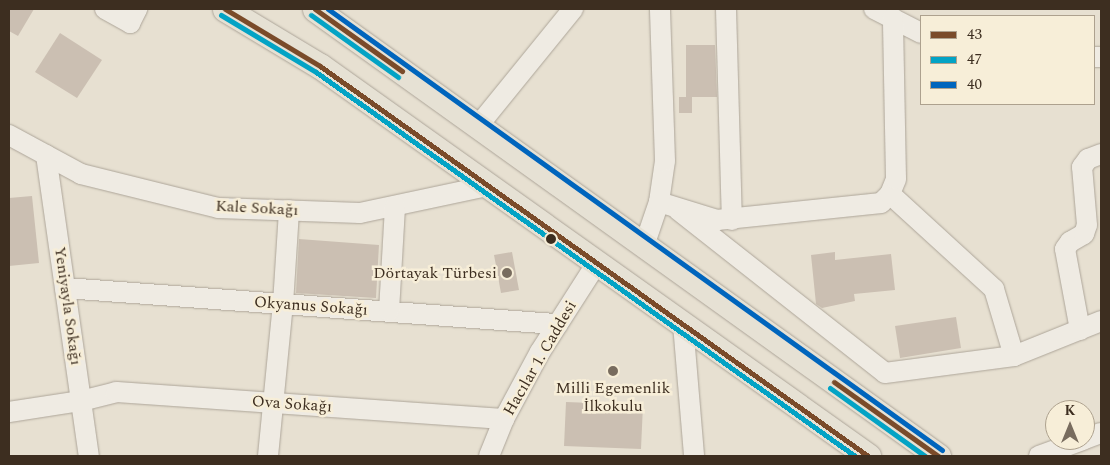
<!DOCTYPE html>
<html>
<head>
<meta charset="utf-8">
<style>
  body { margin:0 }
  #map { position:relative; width:1110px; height:465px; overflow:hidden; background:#e7e0d1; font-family:Spectral,serif }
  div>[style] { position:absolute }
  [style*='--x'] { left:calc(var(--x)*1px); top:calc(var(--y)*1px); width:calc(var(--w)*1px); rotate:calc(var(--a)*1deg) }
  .building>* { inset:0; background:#cbbfb2 }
  .roads { filter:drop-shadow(0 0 1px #ada599) drop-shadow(0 0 1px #ada599) }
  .minor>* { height:20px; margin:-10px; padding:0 10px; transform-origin:10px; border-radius:10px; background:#efebe3 }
  .major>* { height:25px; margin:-12.5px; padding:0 12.5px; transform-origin:12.5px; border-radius:12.5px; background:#e6e1d4 }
  .bus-1>* { height:5px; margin:-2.5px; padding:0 2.5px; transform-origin:2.5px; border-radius:2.5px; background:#7a4b2a }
  .bus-2>* { height:5px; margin:-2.5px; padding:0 2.5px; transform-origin:2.5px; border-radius:2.5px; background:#03a3c5 }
  .bus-3>* { height:5px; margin:-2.5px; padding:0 2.5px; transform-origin:2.5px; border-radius:2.5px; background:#0065bd }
  .dots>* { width:14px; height:14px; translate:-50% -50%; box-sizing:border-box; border:2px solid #f7eed8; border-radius:50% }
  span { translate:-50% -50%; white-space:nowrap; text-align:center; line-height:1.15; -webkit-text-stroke:5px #f7eed8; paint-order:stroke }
  .street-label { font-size:16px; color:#3d2e20 }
  .poi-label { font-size:16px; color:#3d2e20 }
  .right { translate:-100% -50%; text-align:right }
  .frame { position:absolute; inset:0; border:10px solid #3d2e20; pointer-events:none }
  .legend { position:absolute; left:920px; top:15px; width:175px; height:90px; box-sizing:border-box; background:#f7eed8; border:1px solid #ada18e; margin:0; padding:6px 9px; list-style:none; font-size:15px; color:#3d2e20 }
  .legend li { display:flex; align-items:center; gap:10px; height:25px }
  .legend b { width:25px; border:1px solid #ada18e }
  .north { position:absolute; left:1045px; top:400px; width:50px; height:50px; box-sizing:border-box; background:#f7eed8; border:1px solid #ada18e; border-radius:50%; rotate:0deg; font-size:14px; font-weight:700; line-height:20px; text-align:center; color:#3d2e20 }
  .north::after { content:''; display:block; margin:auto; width:18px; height:22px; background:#786c5e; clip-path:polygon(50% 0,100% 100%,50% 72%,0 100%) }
</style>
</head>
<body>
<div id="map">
  <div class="building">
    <i style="clip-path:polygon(9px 9px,34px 9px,18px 36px,9px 31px)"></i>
    <i style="clip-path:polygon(60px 33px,102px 60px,77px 98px,35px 72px)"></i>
    <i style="clip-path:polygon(686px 45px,715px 45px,717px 97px,692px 97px,692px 113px,679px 113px,679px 97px,686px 97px)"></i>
    <i style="clip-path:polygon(32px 196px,39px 263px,9px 266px,9px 198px)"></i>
    <i style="clip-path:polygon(299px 239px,379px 245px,376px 298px,296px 293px)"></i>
    <i style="clip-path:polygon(512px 252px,519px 290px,501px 293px,494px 255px)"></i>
    <i style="clip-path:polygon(835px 252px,835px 260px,891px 254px,895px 290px,854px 294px,855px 301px,822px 308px,816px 304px,811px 255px)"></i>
    <i style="clip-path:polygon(956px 317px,961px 348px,900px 358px,895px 326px)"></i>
    <i style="clip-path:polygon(566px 402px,643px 405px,641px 449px,564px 446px)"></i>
  </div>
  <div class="roads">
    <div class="minor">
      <i style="--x:105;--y:9;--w:29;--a:29"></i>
      <i style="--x:130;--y:23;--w:16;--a:-63"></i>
      <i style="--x:726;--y:9;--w:211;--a:88.4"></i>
      <i style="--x:874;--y:9;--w:53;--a:27.1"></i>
      <i style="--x:1094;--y:57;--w:7;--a:0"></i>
      <i style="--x:478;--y:126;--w:151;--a:-50.9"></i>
      <i style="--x:9;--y:135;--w:82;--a:28.4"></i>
      <i style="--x:81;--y:174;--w:141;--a:13.9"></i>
      <i style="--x:218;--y:208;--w:142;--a:2"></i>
      <i style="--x:360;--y:213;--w:130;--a:-12"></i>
      <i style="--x:46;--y:155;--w:304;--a:81.9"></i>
      <i style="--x:890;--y:194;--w:141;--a:42.4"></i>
      <i style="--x:994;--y:289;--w:70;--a:73.4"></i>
      <i style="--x:659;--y:202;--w:61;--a:17.2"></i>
      <i style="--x:717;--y:220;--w:165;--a:-5.9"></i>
      <i style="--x:881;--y:203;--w:13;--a:-45"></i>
      <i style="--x:890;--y:194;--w:16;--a:-68"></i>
      <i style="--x:896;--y:179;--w:161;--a:-91.1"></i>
      <i style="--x:678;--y:210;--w:263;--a:38.2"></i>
      <i style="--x:885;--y:373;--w:130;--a:-7.5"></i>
      <i style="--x:1014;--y:356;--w:94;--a:-21.9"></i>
      <i style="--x:644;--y:246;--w:46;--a:-71.2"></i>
      <i style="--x:659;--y:202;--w:41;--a:-81.7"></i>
      <i style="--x:665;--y:161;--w:152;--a:-91.9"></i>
      <i style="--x:65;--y:288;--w:494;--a:4.2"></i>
      <i style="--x:389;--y:311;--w:105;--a:-86.7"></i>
      <i style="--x:683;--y:324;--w:132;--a:85.2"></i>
      <i style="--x:1080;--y:330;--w:82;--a:-100.5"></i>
      <i style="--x:1065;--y:249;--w:9;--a:-54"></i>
      <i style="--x:1070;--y:242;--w:16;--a:-30"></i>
      <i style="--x:1084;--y:234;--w:9;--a:-72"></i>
      <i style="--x:1087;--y:225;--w:58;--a:-94.9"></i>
      <i style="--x:1082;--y:167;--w:10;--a:-53"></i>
      <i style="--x:1088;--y:159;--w:14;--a:-21"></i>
      <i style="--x:9;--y:412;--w:73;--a:-8.7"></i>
      <i style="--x:81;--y:401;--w:36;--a:-14"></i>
      <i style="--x:116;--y:392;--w:389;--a:4"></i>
      <i style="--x:1085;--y:439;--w:17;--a:-21"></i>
      <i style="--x:268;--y:456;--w:153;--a:-84.4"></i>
      <i style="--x:283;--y:304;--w:94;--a:-86.3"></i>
      <i style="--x:489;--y:456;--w:40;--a:-68"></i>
      <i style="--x:504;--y:419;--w:76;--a:-61.8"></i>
      <i style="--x:540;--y:352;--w:106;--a:-57.4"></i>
      <i style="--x:1039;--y:456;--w:47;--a:-20"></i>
    </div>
    <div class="major">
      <i style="--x:225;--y:9;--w:111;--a:31"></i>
      <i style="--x:320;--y:66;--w:673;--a:35.44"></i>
      <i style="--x:315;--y:9;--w:767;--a:35.66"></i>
    </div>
  </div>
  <div class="bus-1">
    <i style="--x:225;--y:9;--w:111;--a:31"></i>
    <i style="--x:320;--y:66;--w:673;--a:35.44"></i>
    <i style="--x:315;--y:9;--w:107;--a:35.5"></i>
    <i style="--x:834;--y:382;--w:128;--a:35.4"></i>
  </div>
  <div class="bus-2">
    <i style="--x:221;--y:15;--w:111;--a:31"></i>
    <i style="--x:316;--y:72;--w:662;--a:35.47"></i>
    <i style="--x:311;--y:15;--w:107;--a:35.5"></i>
    <i style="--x:830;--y:388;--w:117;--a:35.6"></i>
  </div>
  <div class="bus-3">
    <i style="--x:328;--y:9;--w:756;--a:35.69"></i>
  </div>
  <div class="dots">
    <i style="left:551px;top:239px;background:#3d2e20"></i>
    <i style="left:507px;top:273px;background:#786c5e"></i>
    <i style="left:613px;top:371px;background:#786c5e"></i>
  </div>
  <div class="street-label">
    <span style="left:257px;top:208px;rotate:3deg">Kale Sokağı</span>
    <span style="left:68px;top:306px;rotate:82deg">Yeniyayla Sokağı</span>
    <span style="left:311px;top:306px;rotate:4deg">Okyanus Sokağı</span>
    <span style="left:540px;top:358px;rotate:-60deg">Hacılar 1. Caddesi</span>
    <span style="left:292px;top:404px;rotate:4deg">Ova Sokağı</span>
  </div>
  <div class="poi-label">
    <span class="right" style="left:497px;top:273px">Dörtayak Türbesi</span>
    <span style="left:613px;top:397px">Milli Egemenlik<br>İlkokulu</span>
  </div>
  <div class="frame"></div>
  <ul class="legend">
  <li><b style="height:6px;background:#7a4b2a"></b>43</li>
  <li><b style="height:6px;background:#03a3c5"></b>47</li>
  <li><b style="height:6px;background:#0065bd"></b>40</li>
  </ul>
  <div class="north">K</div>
</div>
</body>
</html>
